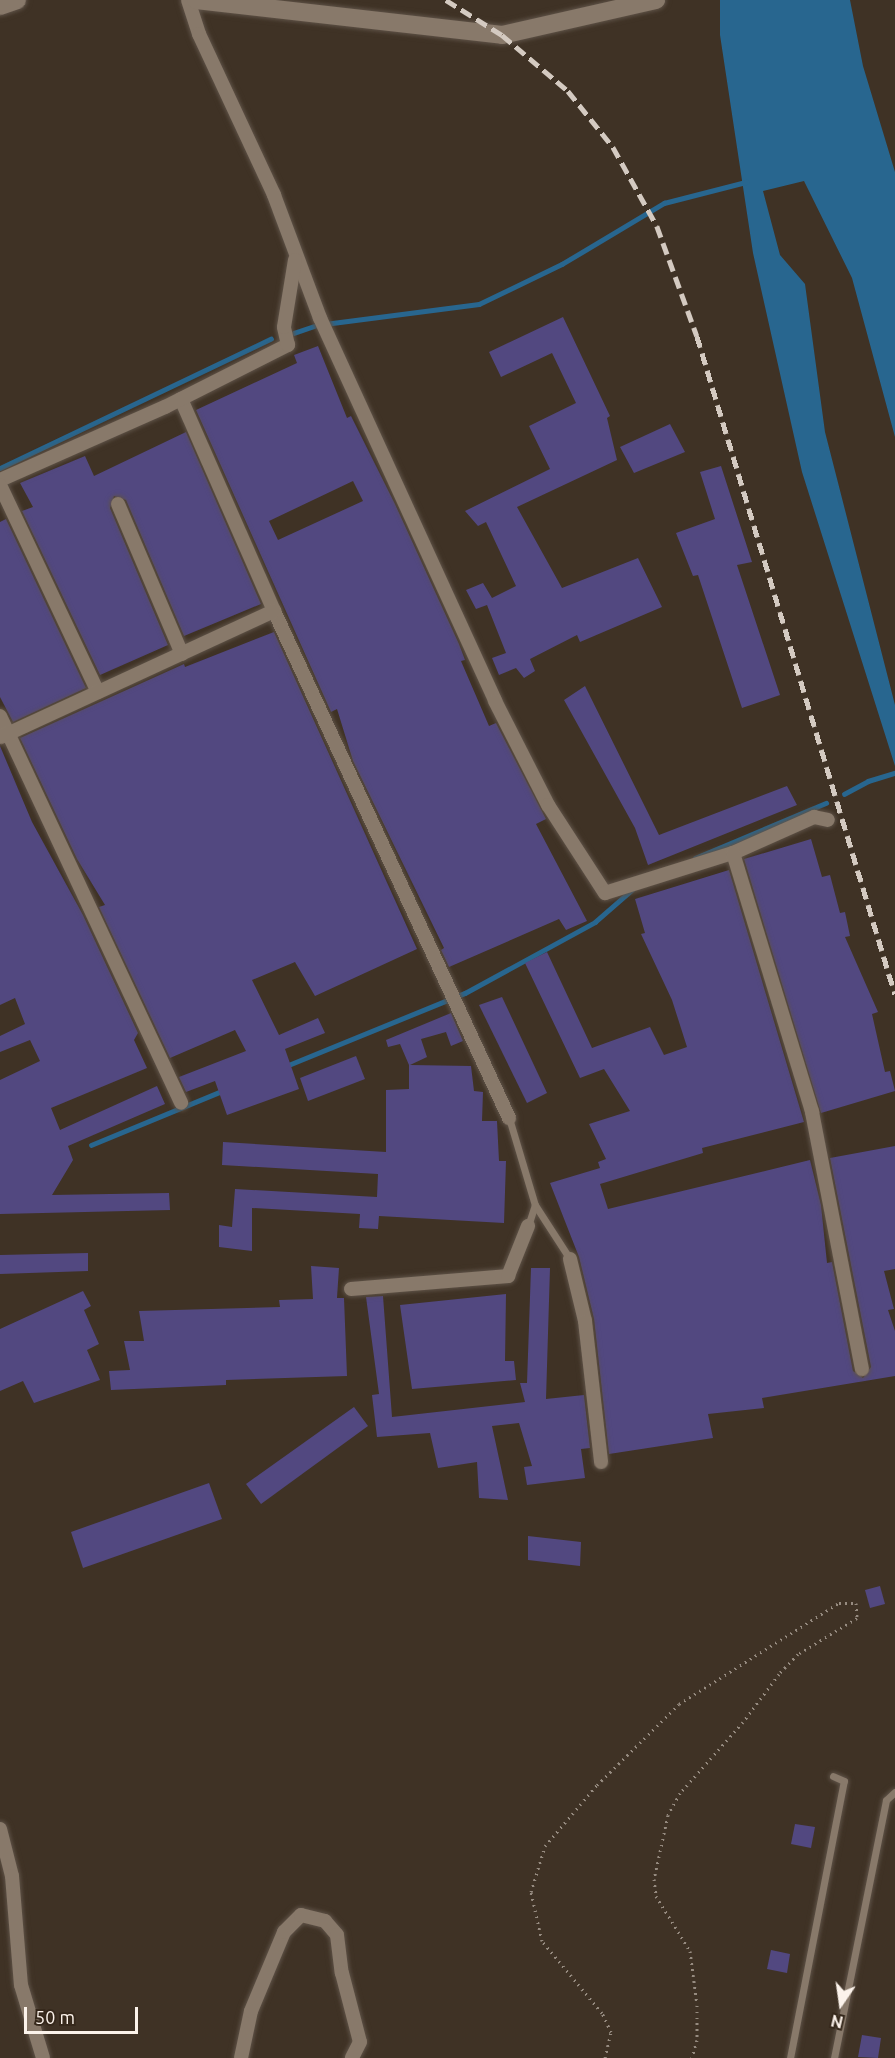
<!DOCTYPE html>
<html>
<head>
<meta charset="utf-8">
<style>
  body { margin:0 }
  #map { position:relative; width:895px; height:2058px; overflow:hidden; background:#3f3225; font-family:Ubuntu,sans-serif }
  div>[style] { position:absolute }
  [style*='--x'] { left:calc(var(--x)*1px); top:calc(var(--y)*1px); width:calc(var(--w)*1px); rotate:calc(var(--a)*1deg) }
  .water>* { inset:0; background:#28668f }
  .stream>* { height:4.5px; margin:-2.25px; padding:0 2.25px; transform-origin:2.25px; border-radius:2.25px; background:#28668f }
  .building>* { inset:0; background:#524880 }
  .path>* { height:3px; margin-top:-1.5px; transform-origin:0; background:repeating-linear-gradient(90deg,#968b80 0 1.5px,transparent 0 6px) }
  .roads { filter:drop-shadow(0 0 2px #5e5247) drop-shadow(0 0 2px #5e5247) }
  .lane>* { height:7px; margin:-3.5px; padding:0 3.5px; transform-origin:3.5px; border-radius:3.5px; background:#88796a }
  .street>* { height:14px; margin:-7px; padding:0 7px; transform-origin:7px; border-radius:7px; background:#88796a }
  .secondary>* { height:18px; margin:-9px; padding:0 9px; transform-origin:9px; border-radius:9px; background:#88796a }
  .rail>* { height:4.5px; margin-top:-2.25px; transform-origin:0; background:repeating-linear-gradient(90deg,#d4cac1 0 12px,transparent 0 18px) }
  span { translate:-50% -50%; white-space:nowrap; text-align:center; line-height:1.15; -webkit-text-stroke:5px #35281b; paint-order:stroke }
  .north { position:absolute; left:811px; top:1974px; width:60px; height:60px; -webkit-text-stroke:4px #35281b; paint-order:stroke; rotate:193deg; font-size:16px; font-weight:700; line-height:24px; text-align:center; color:#fcf3eb }
  .north::after { content:''; display:block; margin:auto; width:21px; height:27px; background:#fcf3eb; clip-path:polygon(50% 0,100% 100%,50% 72%,0 100%) }
  .scale { position:absolute; left:24px; top:2007px; width:114px; height:27px; box-sizing:border-box; border:3px solid #fcf3eb; border-top:0; padding-left:8px; font-size:18px; line-height:21px; white-space:nowrap; color:#fcf3eb; -webkit-text-stroke:4px #35281b; paint-order:stroke }
</style>
</head>
<body>
<div id="map">
  <div class="water">
    <i style="clip-path:polygon(720px 0,850px 0,863px 66px,895px 172px,895px 437px,852px 278px,804px 181px,763px 191px,780px 255px,805px 284px,825px 432px,895px 705px,895px 766px,802px 472px,753px 253px,720px 35px)"></i>
  </div>
  <div class="stream">
    <i style="--x:294;--y:333;--w:24;--a:-19"></i>
    <i style="--x:317;--y:325;--w:163;--a:-7.4"></i>
    <i style="--x:479;--y:304;--w:92;--a:-25.7"></i>
    <i style="--x:562;--y:264;--w:119;--a:-30.9"></i>
    <i style="--x:664;--y:203;--w:85;--a:-14.4"></i>
    <i style="--x:0;--y:468;--w:300;--a:-25.5"></i>
    <i style="--x:844;--y:794;--w:27;--a:-28"></i>
    <i style="--x:868;--y:781;--w:28;--a:-17"></i>
    <i style="--x:695;--y:858;--w:142;--a:-22.8"></i>
    <i style="--x:286;--y:1066;--w:193;--a:-22.2"></i>
    <i style="--x:465;--y:993;--w:148;--a:-28.6"></i>
    <i style="--x:595;--y:922;--w:52;--a:-41.1"></i>
    <i style="--x:91;--y:1145;--w:142;--a:-22.4"></i>
  </div>
  <div class="building">
    <i style="clip-path:polygon(563px 317px,610px 416px,607px 418px,617px 460px,517px 507px,562px 588px,638px 558px,662px 607px,580px 642px,577px 635px,530px 659px,535px 671px,524px 678px,516px 668px,499px 675px,492px 658px,506px 653px,487px 605px,476px 609px,466px 590px,483px 583px,492px 598px,516px 586px,486px 522px,478px 526px,465px 511px,550px 469px,529px 426px,576px 403px,552px 353px,501px 377px,489px 352px)"></i>
    <i style="clip-path:polygon(evenodd,318px 346px,347px 418px,351px 416px,395px 504px,459px 644px,465px 660px,461px 661px,489px 726px,496px 723px,546px 819px,536px 824px,587px 921px,566px 930px,559px 919px,449px 967px,441px 950px,444px 948px,353px 761px,337px 709px,331px 712px,196px 410px,297px 363px,294px 355px,318px 346px,353px 481px,363px 501px,278px 540px,269px 521px,353px 481px)"></i>
    <i style="clip-path:polygon(670px 424px,685px 452px,634px 473px,620px 447px)"></i>
    <i style="clip-path:polygon(186px 432px,261px 604px,184px 636px,126px 500px,114px 496px,110px 508px,168px 645px,100px 675px,22px 511px,33px 507px,20px 483px,85px 456px,94px 476px)"></i>
    <i style="clip-path:polygon(721px 466px,752px 562px,737px 565px,780px 695px,742px 708px,698px 575px,693px 576px,676px 533px,715px 519px,700px 472px)"></i>
    <i style="clip-path:polygon(6px 519px,86px 688px,13px 722px,0 697px,0 522px)"></i>
    <i style="clip-path:polygon(274px 632px,417px 949px,315px 996px,295px 962px,252px 980px,279px 1035px,318px 1018px,325px 1033px,285px 1049px,299px 1089px,227px 1115px,215px 1081px,186px 1092px,179px 1077px,246px 1051px,235px 1030px,170px 1058px,99px 907px,105px 905px,77px 859px,20px 738px,184px 664px,185px 667px)"></i>
    <i style="clip-path:polygon(585px 686px,659px 835px,787px 786px,797px 805px,648px 865px,635px 828px,564px 700px)"></i>
    <i style="clip-path:polygon(0 746px,32px 822px,83px 915px,138px 1033px,134px 1040px,147px 1068px,51px 1108px,60px 1130px,157px 1086px,165px 1104px,68px 1146px,73px 1160px,52px 1195px,169px 1193px,170px 1210px,0 1214px,0 1080px,40px 1061px,30px 1040px,0 1052px,0 1036px,25px 1024px,15px 998px,0 1005px)"></i>
    <i style="clip-path:polygon(811px 839px,822px 877px,830px 875px,840px 913px,845px 912px,850px 936px,845px 937px,878px 1012px,872px 1014px,885px 1072px,890px 1071px,895px 1091px,821px 1113px,744px 859px)"></i>
    <i style="clip-path:polygon(729px 870px,804px 1122px,702px 1148px,703px 1153px,600px 1184px,608px 1209px,810px 1160px,821px 1205px,827px 1263px,832px 1262px,853px 1371px,863px 1378px,871px 1367px,830px 1158px,895px 1146px,895px 1269px,884px 1271px,894px 1309px,888px 1310px,895px 1331px,895px 1376px,762px 1398px,764px 1408px,708px 1414px,713px 1438px,609px 1454px,594px 1319px,579px 1257px,550px 1183px,600px 1168px,598px 1162px,606px 1159px,589px 1124px,630px 1111px,604px 1069px,580px 1078px,525px 963px,547px 952px,592px 1048px,650px 1027px,664px 1055px,687px 1047px,672px 1000px,641px 934px,645px 933px,635px 899px)"></i>
    <i style="clip-path:polygon(502px 997px,547px 1093px,527px 1103px,479px 1005px)"></i>
    <i style="clip-path:polygon(451px 1013px,463px 1041px,451px 1046px,446px 1032px,421px 1039px,427px 1057px,410px 1065px,471px 1066px,474px 1091px,483px 1092px,482px 1121px,497px 1121px,499px 1161px,506px 1161px,504px 1223px,379px 1216px,378px 1229px,359px 1228px,360px 1214px,252px 1208px,252px 1251px,219px 1247px,219px 1225px,232px 1227px,235px 1189px,377px 1197px,378px 1174px,222px 1165px,223px 1142px,386px 1152px,386px 1090px,409px 1089px,409px 1065px,400px 1044px,388px 1047px,386px 1040px)"></i>
    <i style="clip-path:polygon(356px 1056px,365px 1079px,308px 1101px,300px 1078px)"></i>
    <i style="clip-path:polygon(88px 1253px,88px 1271px,0 1274px,0 1255px)"></i>
    <i style="clip-path:polygon(311px 1266px,339px 1268px,337px 1298px,344px 1298px,347px 1376px,226px 1380px,226px 1385px,111px 1390px,109px 1371px,130px 1370px,124px 1341px,144px 1341px,139px 1311px,280px 1307px,279px 1300px,313px 1299px)"></i>
    <i style="clip-path:polygon(531px 1268px,550px 1268px,546px 1399px,584px 1395px,590px 1448px,581px 1449px,585px 1478px,527px 1485px,524px 1467px,532px 1466px,519px 1423px,492px 1426px,508px 1500px,479px 1498px,477px 1462px,438px 1468px,430px 1433px,377px 1437px,372px 1395px,379px 1394px,366px 1297px,383px 1296px,392px 1417px,525px 1402px,520px 1383px,527px 1383px)"></i>
    <i style="clip-path:polygon(83px 1291px,91px 1306px,84px 1310px,99px 1344px,87px 1350px,100px 1380px,34px 1403px,23px 1381px,0 1391px,0 1329px)"></i>
    <i style="clip-path:polygon(506px 1294px,505px 1361px,514px 1361px,516px 1380px,412px 1389px,400px 1305px)"></i>
    <i style="clip-path:polygon(354px 1407px,368px 1426px,261px 1504px,246px 1484px)"></i>
    <i style="clip-path:polygon(209px 1483px,222px 1519px,83px 1568px,71px 1532px)"></i>
    <i style="clip-path:polygon(528px 1536px,581px 1542px,580px 1566px,528px 1560px)"></i>
    <i style="clip-path:polygon(880px 1586px,885px 1604px,870px 1608px,865px 1590px)"></i>
    <i style="clip-path:polygon(795px 1824px,815px 1827px,811px 1848px,791px 1844px)"></i>
    <i style="clip-path:polygon(771px 1950px,790px 1954px,787px 1973px,767px 1969px)"></i>
    <i style="clip-path:polygon(862px 2035px,881px 2038px,878px 2058px,858px 2057px)"></i>
  </div>
  <div class="path">
    <i style="--x:605;--y:2058;--w:27;--a:-77"></i>
    <i style="--x:611;--y:2032;--w:21;--a:-115"></i>
    <i style="--x:602;--y:2013;--w:94;--a:-129.8"></i>
    <i style="--x:542;--y:1941;--w:50;--a:-102.7"></i>
    <i style="--x:531;--y:1892;--w:48;--a:-73.1"></i>
    <i style="--x:545;--y:1846;--w:80;--a:-49.6"></i>
    <i style="--x:597;--y:1785;--w:115;--a:-44.6"></i>
    <i style="--x:679;--y:1704;--w:189;--a:-32.3"></i>
    <i style="--x:839;--y:1603;--w:17;--a:0"></i>
    <i style="--x:856;--y:1603;--w:15;--a:86"></i>
    <i style="--x:857;--y:1618;--w:69;--a:148.6"></i>
    <i style="--x:798;--y:1654;--w:28;--a:134"></i>
    <i style="--x:779;--y:1674;--w:60;--a:126.9"></i>
    <i style="--x:743;--y:1722;--w:95;--a:131.6"></i>
    <i style="--x:680;--y:1793;--w:25;--a:119"></i>
    <i style="--x:668;--y:1815;--w:66;--a:102.3"></i>
    <i style="--x:654;--y:1879;--w:17;--a:83"></i>
    <i style="--x:656;--y:1896;--w:65;--a:58.3"></i>
    <i style="--x:690;--y:1951;--w:54;--a:82.6"></i>
    <i style="--x:697;--y:2005;--w:35;--a:90"></i>
    <i style="--x:697;--y:2040;--w:19;--a:106"></i>
  </div>
  <div class="roads">
    <div class="lane">
      <i style="--x:509;--y:1118;--w:91;--a:73.4"></i>
      <i style="--x:535;--y:1205;--w:64;--a:57.1"></i>
      <i style="--x:528;--y:1226;--w:22;--a:-72"></i>
      <i style="--x:790;--y:2058;--w:282;--a:-79"></i>
      <i style="--x:844;--y:1781;--w:12;--a:-156"></i>
      <i style="--x:834;--y:2058;--w:263;--a:-78.6"></i>
      <i style="--x:886;--y:1800;--w:12;--a:-42"></i>
    </div>
    <div class="street">
      <i style="--x:188;--y:0;--w:36;--a:72"></i>
      <i style="--x:199;--y:34;--w:178;--a:65"></i>
      <i style="--x:274;--y:195;--w:131;--a:69.5"></i>
      <i style="--x:320;--y:318;--w:421;--a:65.4"></i>
      <i style="--x:495;--y:701;--w:117;--a:63"></i>
      <i style="--x:548;--y:805;--w:105;--a:57.1"></i>
      <i style="--x:605;--y:893;--w:134;--a:-17.4"></i>
      <i style="--x:733;--y:853;--w:89;--a:-24"></i>
      <i style="--x:814;--y:817;--w:14;--a:12"></i>
      <i style="--x:181;--y:399;--w:232;--a:66.3"></i>
      <i style="--x:274;--y:611;--w:559;--a:65.13"></i>
      <i style="--x:0;--y:480;--w:180;--a:-23.9"></i>
      <i style="--x:165;--y:407;--w:138;--a:-26.8"></i>
      <i style="--x:288;--y:345;--w:18;--a:-103"></i>
      <i style="--x:284;--y:327;--w:68;--a:-80.7"></i>
      <i style="--x:0;--y:485;--w:229;--a:64.7"></i>
      <i style="--x:118;--y:504;--w:163;--a:66.9"></i>
      <i style="--x:0;--y:716;--w:427;--a:64.9"></i>
      <i style="--x:1;--y:737;--w:301;--a:-24.8"></i>
      <i style="--x:733;--y:853;--w:271;--a:73"></i>
      <i style="--x:812;--y:1112;--w:262;--a:79"></i>
      <i style="--x:570;--y:1259;--w:64;--a:76.4"></i>
      <i style="--x:585;--y:1321;--w:142;--a:83.5"></i>
      <i style="--x:351;--y:1289;--w:158;--a:-4.7"></i>
      <i style="--x:508;--y:1276;--w:54;--a:-68.2"></i>
      <i style="--x:0;--y:1829;--w:49;--a:75.7"></i>
      <i style="--x:12;--y:1876;--w:109;--a:85.3"></i>
      <i style="--x:21;--y:1985;--w:76;--a:73.2"></i>
      <i style="--x:241;--y:2058;--w:48;--a:-78"></i>
      <i style="--x:251;--y:2011;--w:86;--a:-67.3"></i>
      <i style="--x:284;--y:1932;--w:24;--a:-45"></i>
      <i style="--x:301;--y:1915;--w:25;--a:14"></i>
      <i style="--x:325;--y:1921;--w:18;--a:49"></i>
      <i style="--x:337;--y:1935;--w:38;--a:83"></i>
      <i style="--x:342;--y:1973;--w:71;--a:75.4"></i>
      <i style="--x:360;--y:2042;--w:18;--a:117"></i>
    </div>
    <div class="secondary">
      <i style="--x:196;--y:0;--w:308;--a:6.5"></i>
      <i style="--x:502;--y:35;--w:158;--a:-12.8"></i>
      <i style="--x:0;--y:6;--w:18;--a:-19"></i>
    </div>
  </div>
  <div class="rail">
    <i style="--x:446;--y:0;--w:66;--a:32"></i>
    <i style="--x:502;--y:35;--w:87;--a:40.3"></i>
    <i style="--x:568;--y:91;--w:72;--a:51.2"></i>
    <i style="--x:613;--y:147;--w:90;--a:60.9"></i>
    <i style="--x:657;--y:226;--w:117;--a:70"></i>
    <i style="--x:697;--y:336;--w:687;--a:73.25"></i>
  </div>
  <div class="north">N</div>
  <div class="scale">50 m</div>
</div>
</body>
</html>
